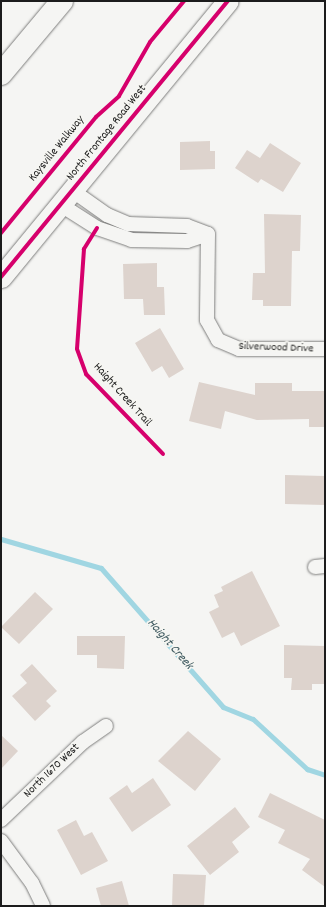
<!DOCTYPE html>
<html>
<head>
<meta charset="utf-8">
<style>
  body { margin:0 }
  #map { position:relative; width:326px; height:907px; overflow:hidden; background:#f5f5f3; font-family:Dekko,sans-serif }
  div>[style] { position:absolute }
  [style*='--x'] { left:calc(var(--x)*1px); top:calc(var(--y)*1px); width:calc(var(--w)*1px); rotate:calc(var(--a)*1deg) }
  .stream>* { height:5px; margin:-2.5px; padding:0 2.5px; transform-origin:2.5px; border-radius:2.5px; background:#a0d6e2 }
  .building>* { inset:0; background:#ddd3cd }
  .roads { filter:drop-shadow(0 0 1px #7e7e7d) drop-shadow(0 0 1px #7e7e7d) }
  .street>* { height:14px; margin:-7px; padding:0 7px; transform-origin:7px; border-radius:7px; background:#f5f5f3 }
  .secondary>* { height:21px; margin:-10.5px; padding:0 10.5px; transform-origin:10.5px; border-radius:10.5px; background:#f5f5f3 }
  .highway>* { height:22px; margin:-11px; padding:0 11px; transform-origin:11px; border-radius:11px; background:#f5f5f3 }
  .cycleway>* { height:4px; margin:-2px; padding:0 2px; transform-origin:2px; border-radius:2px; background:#d6006c }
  span { translate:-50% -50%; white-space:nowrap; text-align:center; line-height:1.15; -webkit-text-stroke:3.5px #f6f6f2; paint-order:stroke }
  .street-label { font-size:12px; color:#1c1c1c }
  .water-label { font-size:13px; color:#3d585e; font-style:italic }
  .frame { position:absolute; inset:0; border:2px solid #1c1c1c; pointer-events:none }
</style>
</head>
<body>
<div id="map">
  <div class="stream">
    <i style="--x:1;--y:539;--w:104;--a:16.2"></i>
    <i style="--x:101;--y:568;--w:185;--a:48.7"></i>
    <i style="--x:223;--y:707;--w:32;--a:22"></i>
    <i style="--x:253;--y:719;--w:74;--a:42.8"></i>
    <i style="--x:307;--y:769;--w:19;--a:18"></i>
  </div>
  <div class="building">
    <i style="clip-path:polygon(210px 141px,210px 151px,215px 151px,215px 169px,180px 170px,180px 142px)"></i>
    <i style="clip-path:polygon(270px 143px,301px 163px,283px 192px,261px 179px,258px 183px,235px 168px,247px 150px,260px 158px)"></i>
    <i style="clip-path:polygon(264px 214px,301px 215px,300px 251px,292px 251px,291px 306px,263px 306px,263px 300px,252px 300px,253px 273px,265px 273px)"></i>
    <i style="clip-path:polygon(157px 263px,157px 287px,164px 287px,165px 315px,144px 315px,143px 299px,124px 299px,123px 264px)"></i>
    <i style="clip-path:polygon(160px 328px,184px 369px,169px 378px,162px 366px,152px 372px,135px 343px)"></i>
    <i style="clip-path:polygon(199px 382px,255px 395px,255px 383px,292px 383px,292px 391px,325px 391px,325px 427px,309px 427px,309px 419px,257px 420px,225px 411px,221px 429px,189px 421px)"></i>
    <i style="clip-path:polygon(285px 475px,325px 476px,325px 505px,285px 504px)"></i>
    <i style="clip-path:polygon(252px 571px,280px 626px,241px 646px,234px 632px,222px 638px,209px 612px,219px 607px,214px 595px,223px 591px,221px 587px)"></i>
    <i style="clip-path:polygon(35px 592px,53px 609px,19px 644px,1px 627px)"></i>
    <i style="clip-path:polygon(77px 636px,125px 636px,124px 669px,97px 668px,97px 655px,77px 655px)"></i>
    <i style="clip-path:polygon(284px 645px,325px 646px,325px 684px,312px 684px,312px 690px,291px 690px,292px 678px,284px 678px)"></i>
    <i style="clip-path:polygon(32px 664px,57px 691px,46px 701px,51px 706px,35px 721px,12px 696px,27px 683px,20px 675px)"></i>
    <i style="clip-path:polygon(188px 731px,221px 759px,195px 791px,158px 761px)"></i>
    <i style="clip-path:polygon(1px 735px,18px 751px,1px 769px)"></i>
    <i style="clip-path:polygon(153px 778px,171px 805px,132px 832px,109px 798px,127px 785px,132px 793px)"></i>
    <i style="clip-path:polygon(270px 793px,325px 820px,325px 887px,302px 870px,310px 859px,278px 843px,285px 830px,258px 817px)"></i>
    <i style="clip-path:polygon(235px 807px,250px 827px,232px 842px,239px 852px,210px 875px,187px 846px)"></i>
    <i style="clip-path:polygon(76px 820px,84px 836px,92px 832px,108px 861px,81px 875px,57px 830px)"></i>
    <i style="clip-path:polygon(173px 874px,206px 875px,204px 906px,172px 906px)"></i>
    <i style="clip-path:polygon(122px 881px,129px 906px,101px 906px,96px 888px)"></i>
  </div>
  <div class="roads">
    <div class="street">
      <i style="--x:73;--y:191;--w:42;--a:35.2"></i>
      <i style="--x:107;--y:215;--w:23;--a:23"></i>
      <i style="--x:128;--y:224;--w:59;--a:1.9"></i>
      <i style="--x:187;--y:226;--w:22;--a:21"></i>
      <i style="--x:61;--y:205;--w:43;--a:32.6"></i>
      <i style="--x:97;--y:228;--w:36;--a:19"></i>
      <i style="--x:131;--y:240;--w:56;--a:1"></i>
      <i style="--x:187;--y:241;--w:22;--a:-18"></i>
      <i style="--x:208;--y:234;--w:86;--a:90.7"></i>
      <i style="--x:207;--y:320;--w:23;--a:61"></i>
      <i style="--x:218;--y:340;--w:23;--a:23"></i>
      <i style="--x:239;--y:349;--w:86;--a:0"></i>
      <i style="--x:315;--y:567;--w:10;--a:-6"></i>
      <i style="--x:1;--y:820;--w:113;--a:-43.6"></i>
      <i style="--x:83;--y:742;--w:28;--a:-35"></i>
      <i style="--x:1;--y:841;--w:52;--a:53.6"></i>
      <i style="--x:32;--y:883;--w:25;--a:64"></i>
    </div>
    <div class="secondary">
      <i style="--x:1;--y:277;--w:357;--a:-50.6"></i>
    </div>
    <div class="highway">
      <i style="--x:1;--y:74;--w:95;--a:-50.1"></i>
    </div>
  </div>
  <div class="cycleway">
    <i style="--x:97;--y:228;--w:25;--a:122"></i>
    <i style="--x:84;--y:249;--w:100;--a:94"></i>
    <i style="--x:77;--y:349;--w:27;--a:70"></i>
    <i style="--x:86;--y:374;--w:111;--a:46.1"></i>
    <i style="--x:1;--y:233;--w:150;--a:-50.7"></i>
    <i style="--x:96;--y:117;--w:31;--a:-42"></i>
    <i style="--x:119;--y:96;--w:62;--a:-60.1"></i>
    <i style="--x:150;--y:42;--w:53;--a:-50.3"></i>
    <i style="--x:1;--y:277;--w:357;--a:-50.6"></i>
  </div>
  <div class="street-label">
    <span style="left:107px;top:133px;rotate:-51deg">North Frontage Road West</span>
    <span style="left:57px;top:149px;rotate:-51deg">Kaysville Walkway</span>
    <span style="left:276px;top:348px;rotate:2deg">Silverwood Drive</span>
    <span style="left:122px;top:395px;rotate:48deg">Haight Creek Trail</span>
    <span style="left:52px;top:771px;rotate:-44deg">North 1670 West</span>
  </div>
  <div class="water-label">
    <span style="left:169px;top:645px;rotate:49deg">Haight Creek</span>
  </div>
  <div class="frame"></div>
</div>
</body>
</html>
